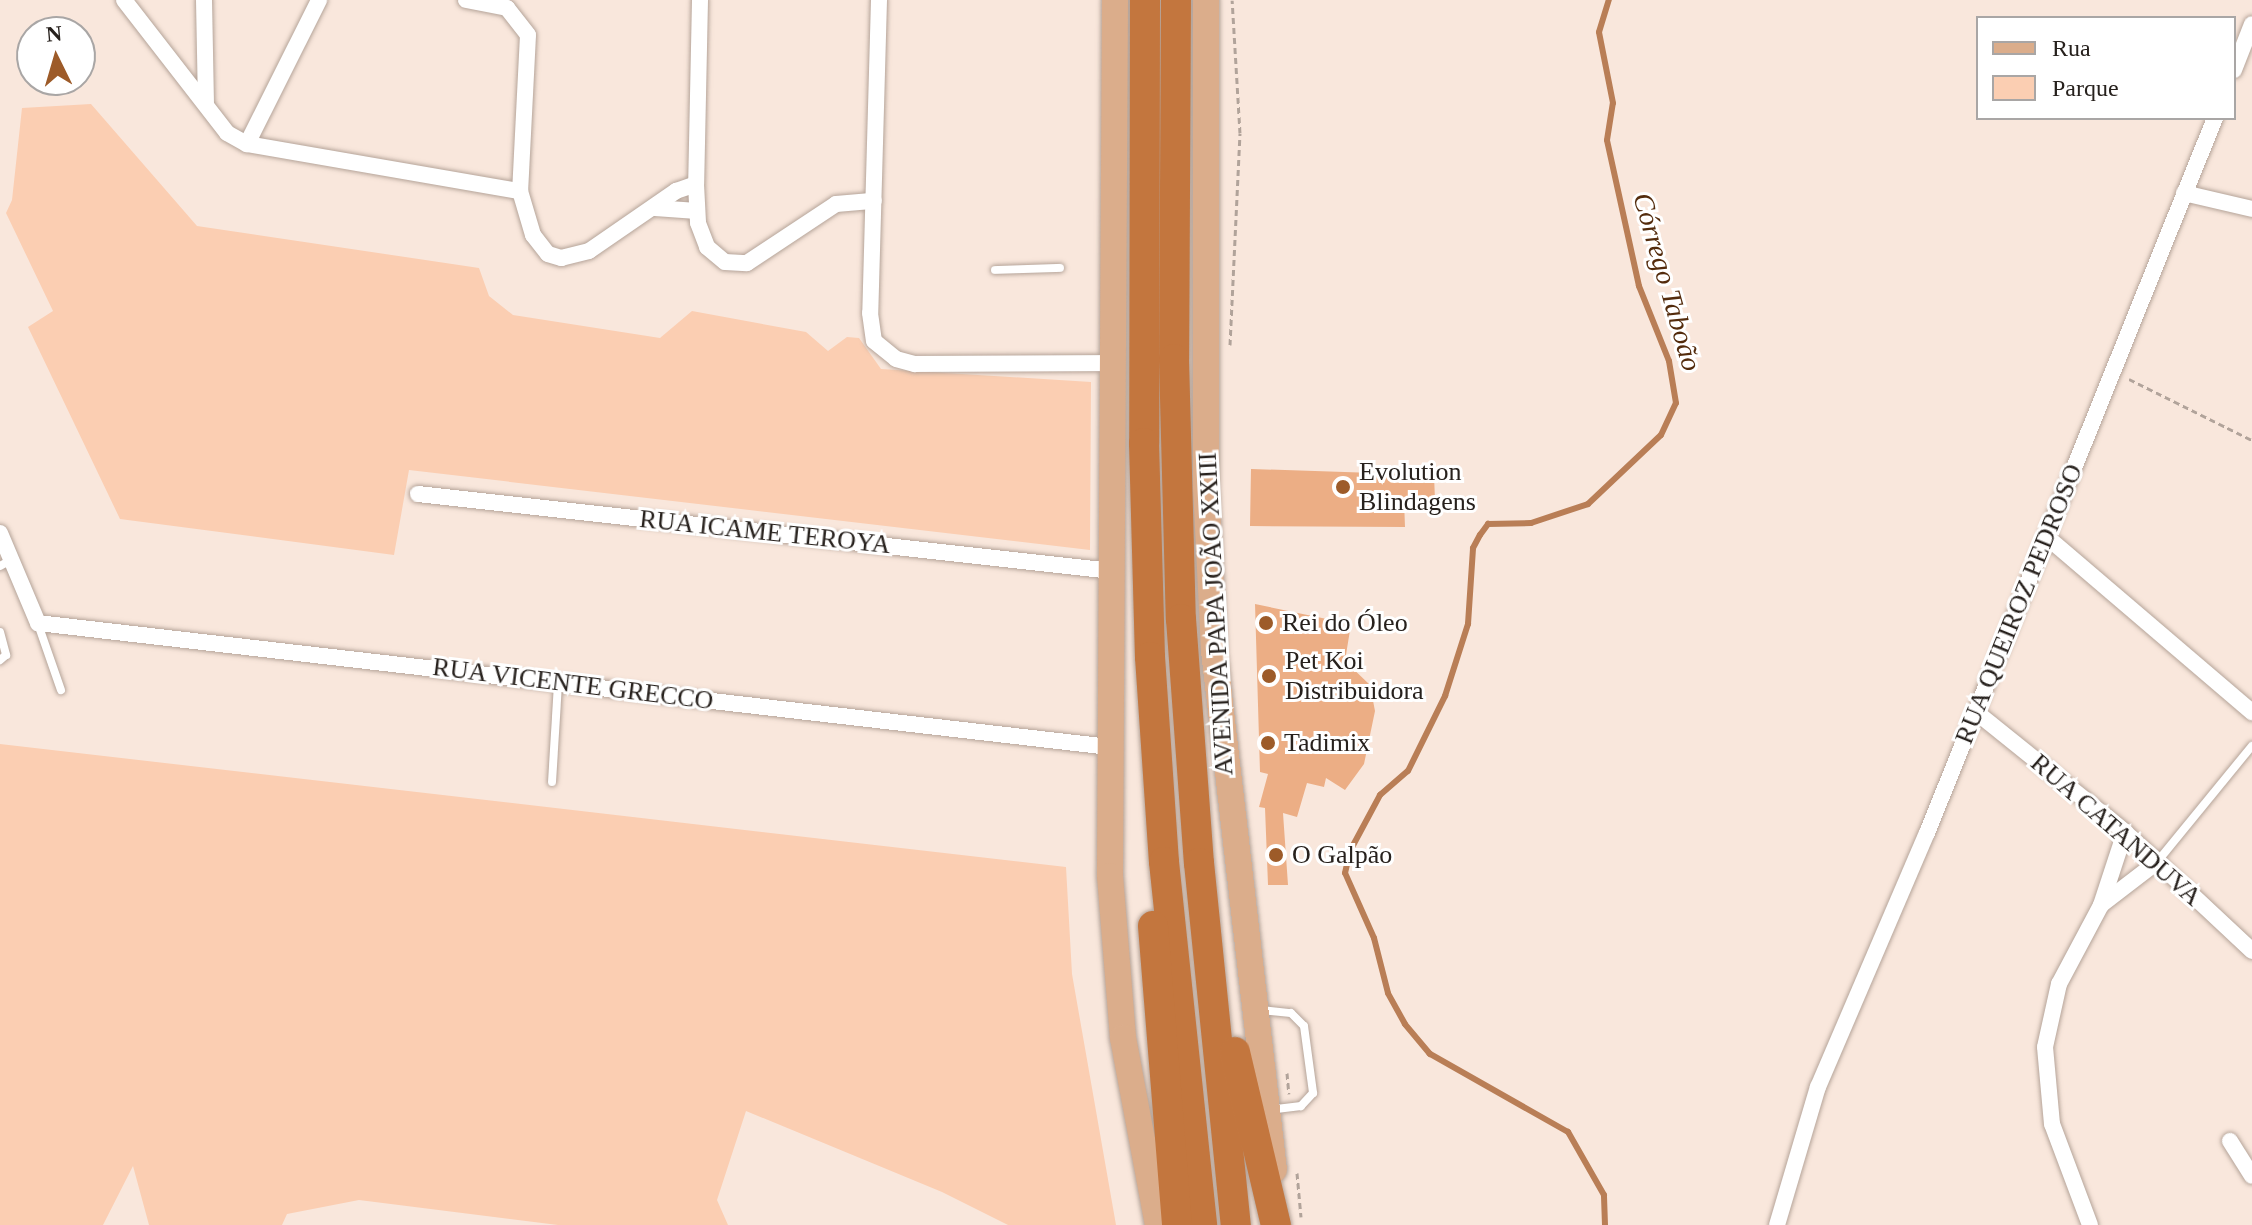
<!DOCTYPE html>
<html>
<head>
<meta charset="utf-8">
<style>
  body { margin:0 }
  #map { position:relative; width:2252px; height:1225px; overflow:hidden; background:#f9e7dc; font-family:Georgia,serif }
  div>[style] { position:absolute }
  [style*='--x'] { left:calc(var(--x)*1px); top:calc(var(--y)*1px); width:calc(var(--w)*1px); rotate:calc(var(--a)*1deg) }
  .green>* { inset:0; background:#fbceb2 }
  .stream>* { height:6px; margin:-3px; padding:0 3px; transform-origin:3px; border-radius:3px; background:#b97e56 }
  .building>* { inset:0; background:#ecae85 }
  .path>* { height:3px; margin-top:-1.5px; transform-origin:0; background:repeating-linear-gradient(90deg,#b1a39a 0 6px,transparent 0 10px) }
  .roads { filter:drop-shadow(0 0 2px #b5a499) drop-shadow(0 0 2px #b5a499) }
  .lane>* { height:8px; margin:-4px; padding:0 4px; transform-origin:4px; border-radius:4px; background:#fff }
  .street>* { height:16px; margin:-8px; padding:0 8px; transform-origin:8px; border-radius:8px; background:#fff }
  .primary>* { height:26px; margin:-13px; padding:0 13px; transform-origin:13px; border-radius:13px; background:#dbad8b }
  .highway>* { height:30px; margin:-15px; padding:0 15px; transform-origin:15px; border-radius:15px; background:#c3763e }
  .dots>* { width:22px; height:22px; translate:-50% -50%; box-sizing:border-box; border:4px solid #fff; border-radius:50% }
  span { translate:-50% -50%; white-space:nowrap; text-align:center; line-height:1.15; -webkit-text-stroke:6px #fff; paint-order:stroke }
  .poi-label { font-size:26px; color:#27211d }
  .left { translate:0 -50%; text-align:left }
  .street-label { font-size:26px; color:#27211d }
  .water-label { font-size:28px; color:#532b0c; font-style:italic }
  .legend { position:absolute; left:1976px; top:16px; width:260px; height:104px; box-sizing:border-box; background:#fff; border:2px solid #a9a6a5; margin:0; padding:10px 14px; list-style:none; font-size:24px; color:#27211d }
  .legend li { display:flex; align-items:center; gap:16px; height:40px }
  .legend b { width:40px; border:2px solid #a9a6a5 }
  .north { position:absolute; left:16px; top:16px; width:80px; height:80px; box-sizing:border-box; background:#fff; border:2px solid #a9a6a5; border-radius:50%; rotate:355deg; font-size:22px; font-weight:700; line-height:32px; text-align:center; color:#27211d }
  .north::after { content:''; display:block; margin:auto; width:28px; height:36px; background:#9d5b29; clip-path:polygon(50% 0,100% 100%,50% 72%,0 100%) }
</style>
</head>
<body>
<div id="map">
  <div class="green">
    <i style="clip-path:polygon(91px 104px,197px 226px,479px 268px,489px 296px,513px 315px,660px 338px,692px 311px,806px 332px,828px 351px,847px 337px,859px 338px,881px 369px,1091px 382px,1090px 550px,409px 470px,394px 555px,120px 519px,28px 327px,53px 311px,6px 213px,12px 200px,22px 108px)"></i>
    <i style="clip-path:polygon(0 744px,1066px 867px,1072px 974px,1116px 1225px,1008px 1225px,942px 1192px,746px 1111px,717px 1200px,728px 1225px,558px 1225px,359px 1200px,287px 1214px,282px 1225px,149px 1225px,133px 1166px,103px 1225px,0 1225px)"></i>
  </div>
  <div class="stream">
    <i style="--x:1605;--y:1225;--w:30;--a:-92"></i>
    <i style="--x:1604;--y:1195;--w:73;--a:-119.7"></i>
    <i style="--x:1568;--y:1132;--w:159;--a:-150.5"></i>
    <i style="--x:1430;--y:1054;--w:39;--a:-130"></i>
    <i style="--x:1405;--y:1024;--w:35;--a:-119"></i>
    <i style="--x:1388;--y:993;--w:57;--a:-104.3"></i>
    <i style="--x:1374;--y:938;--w:71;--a:-114"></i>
    <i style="--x:1345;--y:873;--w:23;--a:-77"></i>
    <i style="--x:1350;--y:851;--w:64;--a:-61.8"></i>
    <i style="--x:1380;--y:795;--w:37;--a:-41"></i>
    <i style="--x:1408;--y:771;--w:84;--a:-63.7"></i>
    <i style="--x:1445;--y:696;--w:76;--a:-72.3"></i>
    <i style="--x:1468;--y:624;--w:76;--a:-86.2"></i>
    <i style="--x:1473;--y:548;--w:15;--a:-62"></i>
    <i style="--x:1480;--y:535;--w:14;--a:-54"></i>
    <i style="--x:1488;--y:524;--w:43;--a:-1.3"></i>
    <i style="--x:1531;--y:523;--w:60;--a:-18.4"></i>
    <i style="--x:1588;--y:504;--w:100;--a:-43.4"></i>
    <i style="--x:1661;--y:435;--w:35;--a:-65"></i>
    <i style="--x:1676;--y:403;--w:43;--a:-99.5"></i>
    <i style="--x:1669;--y:361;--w:81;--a:-111.8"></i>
    <i style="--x:1639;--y:286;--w:149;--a:-102.4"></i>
    <i style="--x:1607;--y:140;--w:37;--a:-81"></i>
    <i style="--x:1613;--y:103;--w:72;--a:-101.2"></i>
    <i style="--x:1599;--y:32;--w:34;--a:-73"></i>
  </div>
  <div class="building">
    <i style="clip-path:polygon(1251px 469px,1434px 475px,1435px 500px,1404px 500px,1405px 527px,1250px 526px)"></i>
    <i style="clip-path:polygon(1255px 604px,1351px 624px,1345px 661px,1370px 685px,1375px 711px,1364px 764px,1345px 790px,1326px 778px,1324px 787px,1307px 783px,1297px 817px,1283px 813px,1288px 885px,1268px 885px,1265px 808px,1259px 807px,1268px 774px,1260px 772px)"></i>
  </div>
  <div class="path">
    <i style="--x:1230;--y:345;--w:212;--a:-87.3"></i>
    <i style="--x:1240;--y:133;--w:133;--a:-93.4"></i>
    <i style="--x:2129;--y:379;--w:137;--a:26.4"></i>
    <i style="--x:1287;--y:1073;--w:21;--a:85"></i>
    <i style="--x:1297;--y:1173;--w:44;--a:84.8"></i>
  </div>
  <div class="roads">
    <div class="lane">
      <i style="--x:995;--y:270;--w:65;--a:-1.8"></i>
      <i style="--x:0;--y:566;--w:13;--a:-29"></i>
      <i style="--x:38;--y:624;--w:70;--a:70.8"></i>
      <i style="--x:0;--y:632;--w:24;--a:75"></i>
      <i style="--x:6;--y:655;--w:8;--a:140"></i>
      <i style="--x:552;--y:782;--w:99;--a:-86.5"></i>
      <i style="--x:2157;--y:862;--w:150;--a:-50.7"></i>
      <i style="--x:1261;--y:1010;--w:30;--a:6"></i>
      <i style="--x:1291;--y:1013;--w:18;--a:45"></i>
      <i style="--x:1304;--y:1026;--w:68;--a:82.3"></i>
      <i style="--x:1313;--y:1093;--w:18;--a:133"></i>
      <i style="--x:1301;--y:1106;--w:31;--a:173"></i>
    </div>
    <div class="street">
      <i style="--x:124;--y:0;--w:168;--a:52.2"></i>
      <i style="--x:227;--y:133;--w:23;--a:29"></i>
      <i style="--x:247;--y:144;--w:277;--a:9.8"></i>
      <i style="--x:204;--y:0;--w:104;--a:88.9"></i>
      <i style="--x:466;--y:0;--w:42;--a:11"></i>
      <i style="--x:507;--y:8;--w:34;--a:52"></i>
      <i style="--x:528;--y:35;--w:156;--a:92.9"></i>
      <i style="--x:520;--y:191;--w:46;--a:73.5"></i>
      <i style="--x:533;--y:235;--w:24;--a:52"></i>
      <i style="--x:548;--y:254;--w:14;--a:17"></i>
      <i style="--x:561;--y:258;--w:29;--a:-14"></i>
      <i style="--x:589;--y:251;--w:106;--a:-34.6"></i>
      <i style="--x:676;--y:191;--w:21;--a:-19"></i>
      <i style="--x:700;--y:0;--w:184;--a:91.2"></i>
      <i style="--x:696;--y:184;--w:39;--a:87"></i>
      <i style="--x:698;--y:223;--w:26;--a:69"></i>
      <i style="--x:707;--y:247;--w:23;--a:40"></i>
      <i style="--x:725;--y:262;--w:22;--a:3"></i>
      <i style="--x:747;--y:263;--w:107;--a:-33.5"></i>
      <i style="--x:836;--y:204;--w:38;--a:-5"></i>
      <i style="--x:879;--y:0;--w:313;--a:91.6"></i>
      <i style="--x:870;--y:313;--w:28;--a:82"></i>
      <i style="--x:874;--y:341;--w:28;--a:39"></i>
      <i style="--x:896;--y:359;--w:20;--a:15"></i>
      <i style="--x:915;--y:364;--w:201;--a:-0.3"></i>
      <i style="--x:2234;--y:70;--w:49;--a:-68.6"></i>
      <i style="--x:247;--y:144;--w:161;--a:-63.4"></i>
      <i style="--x:2184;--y:193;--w:70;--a:13.2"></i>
      <i style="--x:655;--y:208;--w:42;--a:4.1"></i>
      <i style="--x:418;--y:494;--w:698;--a:6.33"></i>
      <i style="--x:0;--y:533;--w:98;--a:67.1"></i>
      <i style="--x:38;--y:623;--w:1078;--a:6.6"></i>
      <i style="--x:2047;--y:537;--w:270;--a:40.5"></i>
      <i style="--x:1976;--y:712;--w:191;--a:38.8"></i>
      <i style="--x:2125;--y:832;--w:174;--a:43.1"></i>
      <i style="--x:2101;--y:905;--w:71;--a:-37.5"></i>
      <i style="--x:2230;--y:1141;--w:41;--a:57.8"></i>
      <i style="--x:1777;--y:1225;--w:144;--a:-73.5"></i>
      <i style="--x:1818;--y:1087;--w:276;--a:-66.8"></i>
      <i style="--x:1927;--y:833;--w:771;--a:-68.06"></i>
      <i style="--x:2090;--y:1225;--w:108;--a:-110.6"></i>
      <i style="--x:2052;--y:1124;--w:77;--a:-95.2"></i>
      <i style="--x:2045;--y:1047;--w:65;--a:-77.5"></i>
      <i style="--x:2059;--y:984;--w:89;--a:-62"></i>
      <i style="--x:2101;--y:905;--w:77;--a:-71.8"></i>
    </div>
    <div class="primary">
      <i style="--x:1115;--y:0;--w:876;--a:90.33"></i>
      <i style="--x:1110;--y:876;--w:163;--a:85.4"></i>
      <i style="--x:1123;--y:1038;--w:190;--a:79.4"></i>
      <i style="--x:1206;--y:0;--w:487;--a:90"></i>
      <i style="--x:1206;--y:487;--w:164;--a:87.2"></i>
      <i style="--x:1214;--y:651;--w:522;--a:83.41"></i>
    </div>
    <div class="highway">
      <i style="--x:1145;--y:0;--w:443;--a:90.1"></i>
      <i style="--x:1144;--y:443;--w:214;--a:88.4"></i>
      <i style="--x:1150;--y:657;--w:205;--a:86.1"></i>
      <i style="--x:1164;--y:862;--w:365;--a:84"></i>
      <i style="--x:1176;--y:0;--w:359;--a:90.3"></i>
      <i style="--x:1174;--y:359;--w:260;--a:88.5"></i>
      <i style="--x:1181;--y:619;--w:245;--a:85.8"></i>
      <i style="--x:1199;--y:863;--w:364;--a:84.2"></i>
      <i style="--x:1153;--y:926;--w:300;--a:85.4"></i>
      <i style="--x:1235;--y:1052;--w:178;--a:76.7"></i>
    </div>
  </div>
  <div class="dots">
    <i style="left:1343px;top:487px;background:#9d5b29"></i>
    <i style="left:1266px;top:623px;background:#9d5b29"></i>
    <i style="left:1269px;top:676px;background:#9d5b29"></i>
    <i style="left:1268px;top:743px;background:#9d5b29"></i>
    <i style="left:1276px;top:855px;background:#9d5b29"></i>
  </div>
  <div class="poi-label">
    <span class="left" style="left:1359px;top:487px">Evolution<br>Blindagens</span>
    <span class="left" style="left:1282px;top:623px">Rei do Óleo</span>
    <span class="left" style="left:1285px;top:676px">Pet Koi<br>Distribuidora</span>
    <span class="left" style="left:1284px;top:743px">Tadimix</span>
    <span class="left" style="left:1292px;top:855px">O Galpão</span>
  </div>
  <div class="street-label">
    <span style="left:765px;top:532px;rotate:6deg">RUA ICAME TEROYA</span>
    <span style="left:2019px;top:604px;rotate:-68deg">RUA QUEIROZ PEDROSO</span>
    <span style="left:1216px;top:614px;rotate:-93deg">AVENIDA PAPA JOÃO XXIII</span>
    <span style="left:573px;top:684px;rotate:7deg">RUA VICENTE GRECCO</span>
    <span style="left:2116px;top:830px;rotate:41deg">RUA CATANDUVA</span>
  </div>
  <div class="water-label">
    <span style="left:1667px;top:282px;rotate:74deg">Córrego Taboão</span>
  </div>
  <ul class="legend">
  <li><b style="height:10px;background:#dbad8b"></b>Rua</li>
  <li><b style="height:22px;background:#fbceb2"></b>Parque</li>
  </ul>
  <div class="north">N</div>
</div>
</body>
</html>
